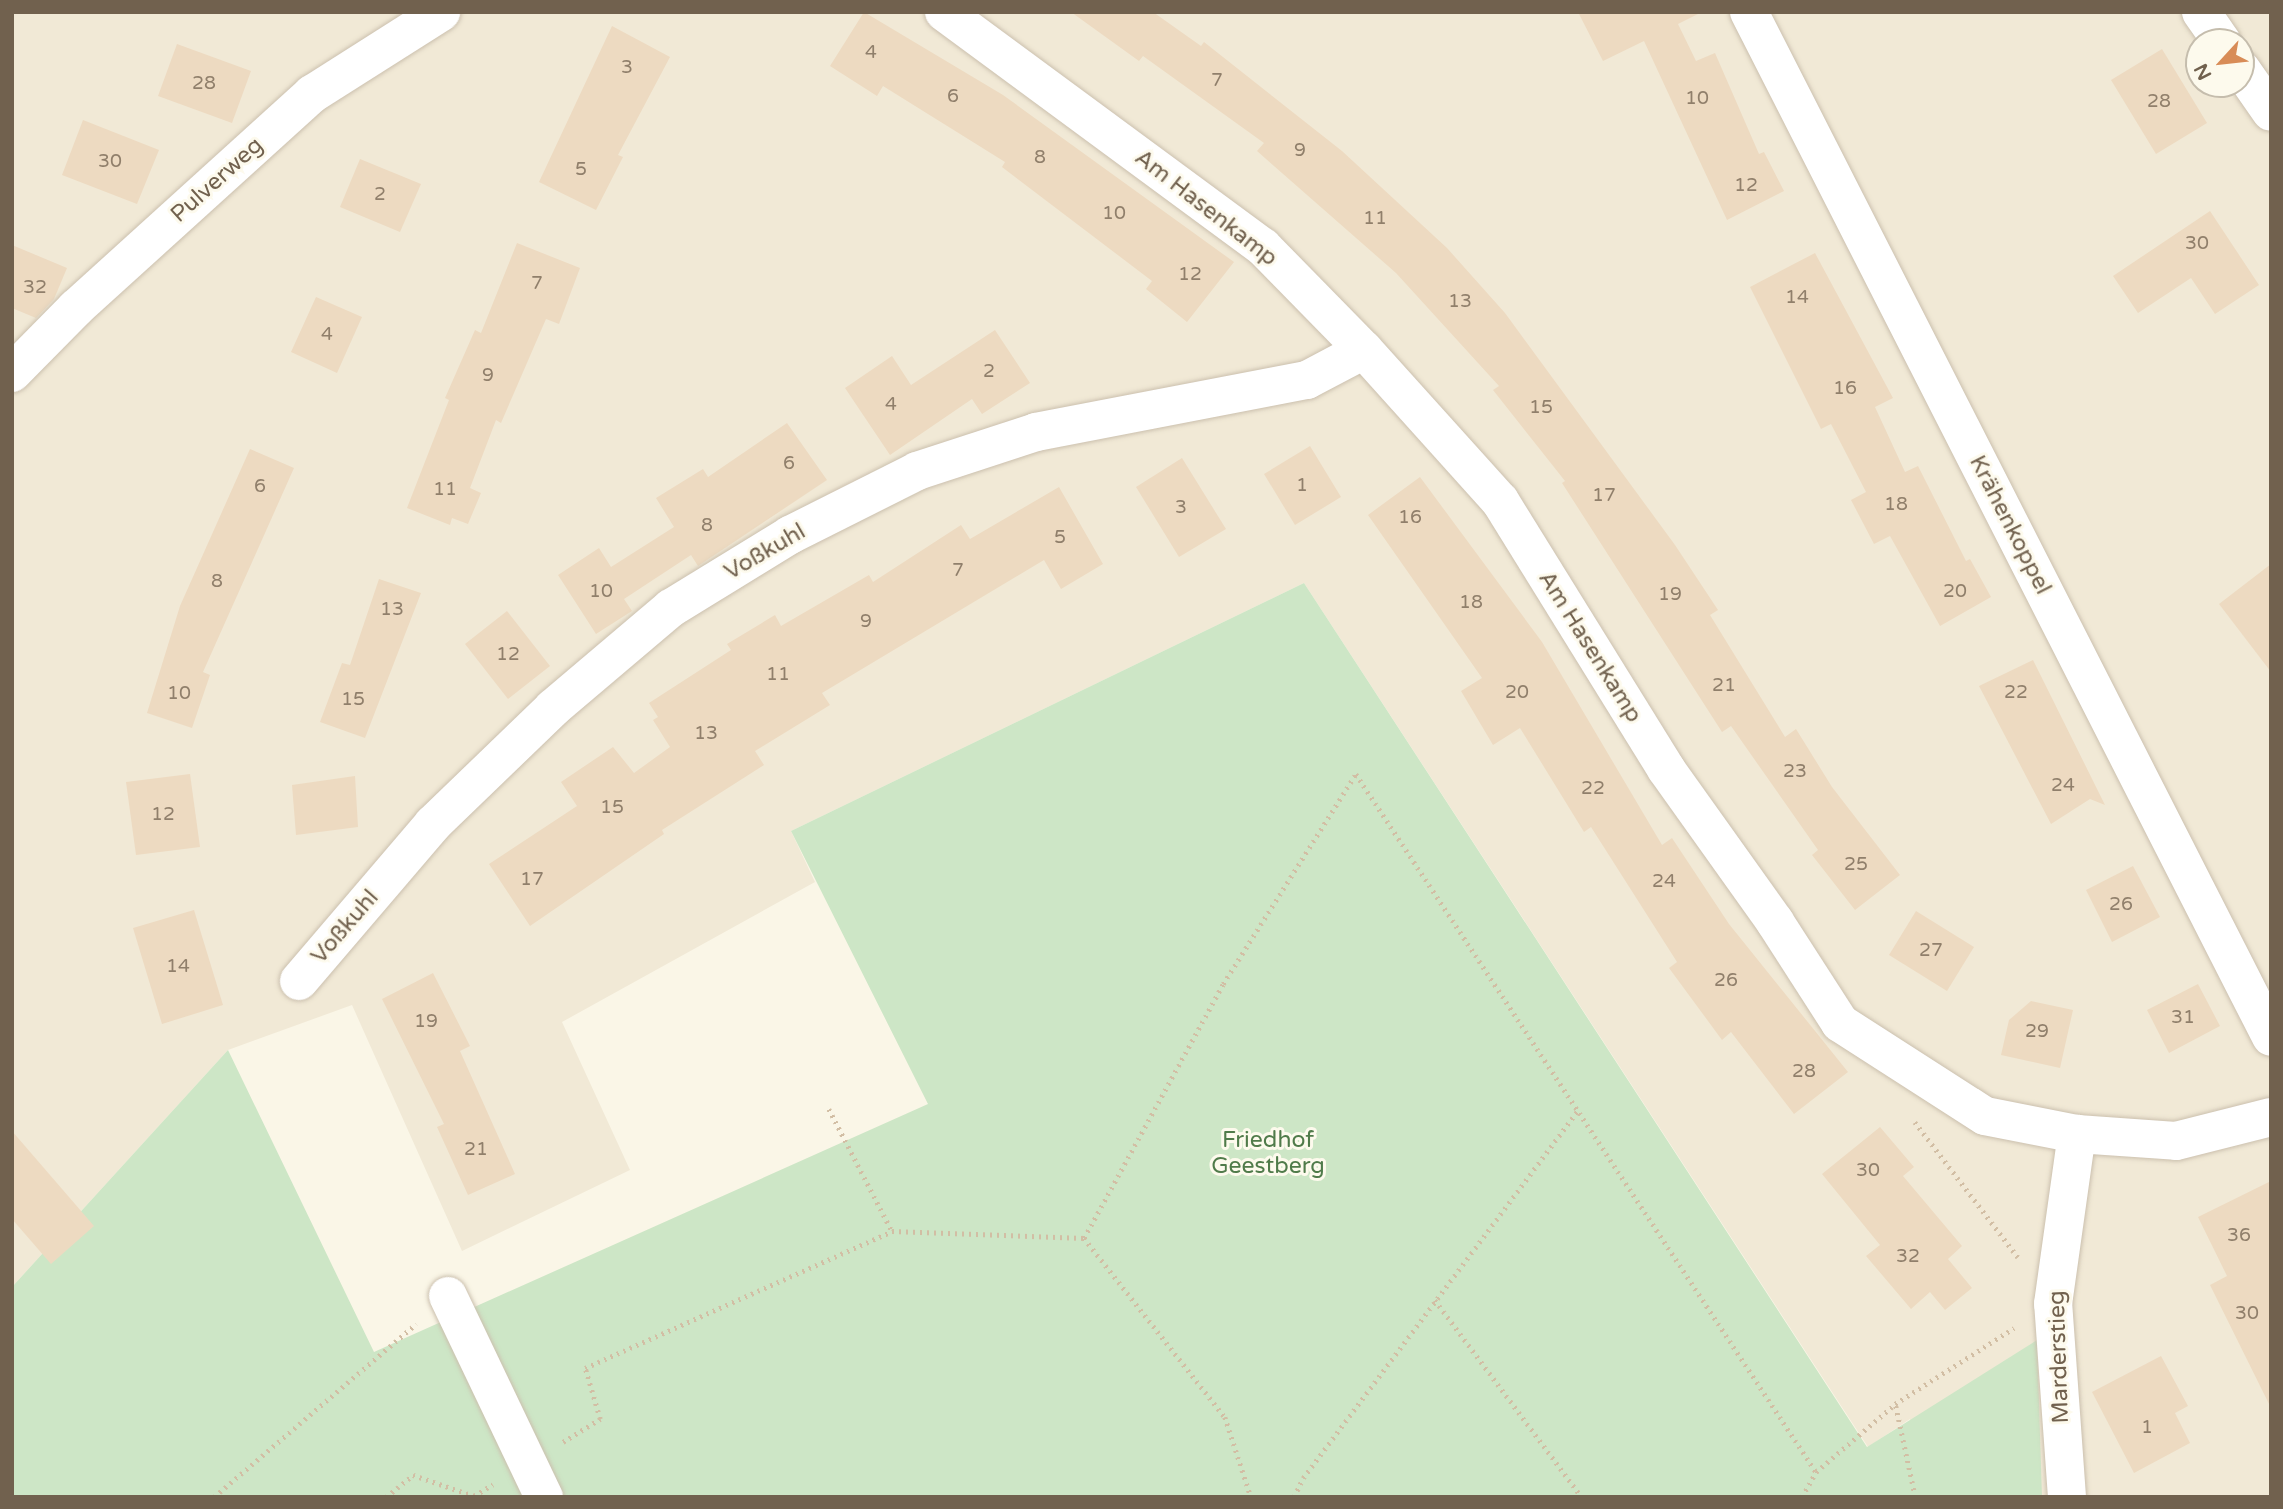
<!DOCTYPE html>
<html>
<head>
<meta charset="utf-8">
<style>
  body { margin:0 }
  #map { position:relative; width:2283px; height:1509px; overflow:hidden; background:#faf6e7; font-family:"Varela Round",sans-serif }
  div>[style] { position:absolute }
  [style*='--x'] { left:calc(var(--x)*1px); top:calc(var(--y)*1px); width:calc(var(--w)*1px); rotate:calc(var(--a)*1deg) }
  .residential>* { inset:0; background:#f1e9d6 }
  .green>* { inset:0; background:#cde6c6 }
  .building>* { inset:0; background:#eddac1 }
  .path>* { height:4.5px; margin-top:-2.25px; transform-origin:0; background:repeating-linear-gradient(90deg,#d2bea4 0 2px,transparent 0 7px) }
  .roads { filter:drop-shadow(0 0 2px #cbc0ae) drop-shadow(0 0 2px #cbc0ae) }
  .minor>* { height:38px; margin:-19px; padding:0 19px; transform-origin:19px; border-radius:19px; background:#fff }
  span { translate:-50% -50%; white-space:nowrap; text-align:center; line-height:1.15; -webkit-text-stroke:6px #fdfaed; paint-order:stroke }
  .number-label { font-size:19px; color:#907f6b }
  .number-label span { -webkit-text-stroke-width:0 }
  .street-label { font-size:23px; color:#71614e }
  .park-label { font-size:23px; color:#507b4a }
  .frame { position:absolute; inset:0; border:14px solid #71614e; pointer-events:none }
  .north { position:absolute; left:2185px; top:28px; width:70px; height:70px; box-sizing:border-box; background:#fdfaed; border:2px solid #c5bdad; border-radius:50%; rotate:243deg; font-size:19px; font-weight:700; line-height:28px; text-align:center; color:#71614e }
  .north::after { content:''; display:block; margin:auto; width:24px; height:32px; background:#d88c57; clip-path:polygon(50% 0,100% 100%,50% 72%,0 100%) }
</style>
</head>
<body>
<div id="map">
  <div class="residential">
    <i style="clip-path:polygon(evenodd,12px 12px,2271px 12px,2271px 1497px,1927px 1497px,1910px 1419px,1868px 1447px,1304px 583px,791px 831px,815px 882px,562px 1022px,630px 1170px,462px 1251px,352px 1005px,228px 1050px,12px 1287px,12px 12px,2199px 42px,2241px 42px,2241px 84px,2199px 84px,2199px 42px)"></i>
  </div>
  <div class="green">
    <i style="clip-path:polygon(1304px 583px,1867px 1447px,2037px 1340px,2042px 1497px,12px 1497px,12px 1287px,228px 1050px,374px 1352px,928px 1104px,791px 831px)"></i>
  </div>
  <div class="building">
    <i style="clip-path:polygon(864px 12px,1003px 95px,1234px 262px,1187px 322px,1146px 289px,1152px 281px,1002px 167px,1005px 162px,883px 86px,877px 96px,830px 66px)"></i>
    <i style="clip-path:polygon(1071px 12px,1153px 12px,1201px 46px,1204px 42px,1342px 151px,1447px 248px,1505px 313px,1675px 545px,1718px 610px,1710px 615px,1785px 737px,1796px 729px,1832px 787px,1900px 875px,1855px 910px,1812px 855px,1818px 850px,1731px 726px,1722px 732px,1562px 483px,1565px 481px,1493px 390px,1499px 386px,1396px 273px,1257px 151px,1264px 143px,1143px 56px,1139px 61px)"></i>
    <i style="clip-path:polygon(1578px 12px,1702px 12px,1678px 24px,1696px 61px,1715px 53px,1759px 154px,1764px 152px,1784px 191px,1727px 220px,1644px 41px,1603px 61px)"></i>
    <i style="clip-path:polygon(612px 26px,670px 57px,618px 155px,623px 157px,596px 210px,539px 182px)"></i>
    <i style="clip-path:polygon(177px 44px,251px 71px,232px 123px,158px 96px)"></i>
    <i style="clip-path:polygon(2162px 49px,2207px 123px,2156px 154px,2111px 80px)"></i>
    <i style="clip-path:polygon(83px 120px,159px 150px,137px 204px,62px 175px)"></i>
    <i style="clip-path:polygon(360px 159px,421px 184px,400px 232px,340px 207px)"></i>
    <i style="clip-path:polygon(2210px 211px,2259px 285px,2215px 314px,2191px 278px,2138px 313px,2113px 276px)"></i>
    <i style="clip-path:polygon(517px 243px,580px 268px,559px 324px,546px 319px,501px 423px,496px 420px,470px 488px,481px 493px,468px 524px,452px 518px,450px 525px,407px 508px,449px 400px,445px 398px,475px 330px,481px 333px)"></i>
    <i style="clip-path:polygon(12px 245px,67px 268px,54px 299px,36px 318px,12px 308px)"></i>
    <i style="clip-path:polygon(1815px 253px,1893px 398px,1875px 407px,1905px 472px,1918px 466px,1966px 561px,1970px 559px,1991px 597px,1940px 626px,1890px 536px,1874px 544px,1851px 500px,1866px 492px,1831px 424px,1821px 429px,1750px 287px)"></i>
    <i style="clip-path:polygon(316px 297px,362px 317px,337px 373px,291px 352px)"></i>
    <i style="clip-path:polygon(995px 330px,1030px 383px,982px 414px,972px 399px,890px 455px,845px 388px,892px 356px,911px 385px)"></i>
    <i style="clip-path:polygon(787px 423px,827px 480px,698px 566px,691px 555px,624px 599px,632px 611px,596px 634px,558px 575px,599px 548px,611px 567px,674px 527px,656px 498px,703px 469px,708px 477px)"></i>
    <i style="clip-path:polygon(1310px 446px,1341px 497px,1295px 525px,1264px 474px)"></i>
    <i style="clip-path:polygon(250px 449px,294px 468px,203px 672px,210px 675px,192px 728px,147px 713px,180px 606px)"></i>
    <i style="clip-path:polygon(1182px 458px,1226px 529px,1179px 557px,1136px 487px)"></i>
    <i style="clip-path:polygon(1420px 477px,1542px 642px,1662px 845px,1672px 838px,1729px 924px,1848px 1072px,1794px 1114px,1731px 1032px,1722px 1040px,1669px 968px,1677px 962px,1591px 827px,1584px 832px,1520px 728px,1493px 745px,1461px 691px,1482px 678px,1368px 515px)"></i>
    <i style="clip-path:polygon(1059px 487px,1103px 564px,1061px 589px,1044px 560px,822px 693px,830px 705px,755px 751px,764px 765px,662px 830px,664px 834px,530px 926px,489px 864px,577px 806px,561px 782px,613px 747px,634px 773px,670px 747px,653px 720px,658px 717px,649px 703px,731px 650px,727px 644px,775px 615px,781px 626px,869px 575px,873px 582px,961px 525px,970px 539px)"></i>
    <i style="clip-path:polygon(2271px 564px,2271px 672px,2219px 604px)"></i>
    <i style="clip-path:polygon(379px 579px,421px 593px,365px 738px,320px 722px,342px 663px,350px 665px)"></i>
    <i style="clip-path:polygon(507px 611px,550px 666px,508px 699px,465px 644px)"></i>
    <i style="clip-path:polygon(2033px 660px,2105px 805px,2090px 799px,2051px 824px,1979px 686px)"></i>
    <i style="clip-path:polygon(190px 774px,200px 847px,136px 855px,126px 782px)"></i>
    <i style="clip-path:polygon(355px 776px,358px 827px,296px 835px,292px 785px)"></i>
    <i style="clip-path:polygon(2133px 866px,2160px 917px,2112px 942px,2086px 890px)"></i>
    <i style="clip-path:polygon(194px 910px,223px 1005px,162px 1024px,133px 928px)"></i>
    <i style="clip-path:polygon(1916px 911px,1974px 947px,1947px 991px,1889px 955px)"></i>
    <i style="clip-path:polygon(433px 973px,470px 1046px,460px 1051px,515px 1174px,468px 1195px,437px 1127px,444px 1124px,382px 999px)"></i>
    <i style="clip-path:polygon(2198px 984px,2220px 1026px,2169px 1053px,2147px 1010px)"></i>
    <i style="clip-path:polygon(2031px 1001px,2073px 1010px,2060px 1068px,2001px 1055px,2009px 1020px)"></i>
    <i style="clip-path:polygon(1880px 1127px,1914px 1167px,1903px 1176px,1962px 1246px,1948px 1259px,1972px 1288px,1945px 1310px,1930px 1292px,1911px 1309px,1866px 1256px,1880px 1245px,1822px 1174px)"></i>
    <i style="clip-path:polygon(12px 1131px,94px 1226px,51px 1264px,12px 1219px)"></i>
    <i style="clip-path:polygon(2271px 1181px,2271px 1408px,2210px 1285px,2227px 1276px,2198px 1217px)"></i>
    <i style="clip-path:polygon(2161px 1356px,2188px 1406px,2175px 1413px,2190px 1443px,2134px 1473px,2092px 1392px)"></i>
  </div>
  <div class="path">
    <i style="--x:829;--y:1109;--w:137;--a:62.7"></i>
    <i style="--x:1915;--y:1122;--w:170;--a:52.7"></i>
    <i style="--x:1084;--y:1238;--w:228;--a:51.8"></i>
    <i style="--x:1225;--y:1417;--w:84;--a:72"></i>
    <i style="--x:1435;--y:1300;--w:246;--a:53.3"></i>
    <i style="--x:563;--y:1442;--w:44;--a:-31.9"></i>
    <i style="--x:600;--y:1419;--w:53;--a:-106.4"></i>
    <i style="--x:585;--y:1368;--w:336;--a:-24"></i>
    <i style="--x:892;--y:1231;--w:192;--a:2.1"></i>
    <i style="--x:1084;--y:1238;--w:290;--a:-61.3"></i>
    <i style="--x:1223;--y:984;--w:249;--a:-57.7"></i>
    <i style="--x:1356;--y:774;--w:836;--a:56.61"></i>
    <i style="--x:214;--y:1497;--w:266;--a:-40.6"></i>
    <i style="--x:386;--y:1497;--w:35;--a:-39"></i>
    <i style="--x:413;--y:1475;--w:65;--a:19"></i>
    <i style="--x:474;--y:1496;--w:22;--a:-32"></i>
    <i style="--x:1294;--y:1497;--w:21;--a:-65"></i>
    <i style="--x:1303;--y:1478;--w:459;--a:-53.2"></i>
    <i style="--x:1802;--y:1497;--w:29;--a:-61"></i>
    <i style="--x:1816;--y:1472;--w:103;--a:-40.7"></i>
    <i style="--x:1915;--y:1497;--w:95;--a:-102.1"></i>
    <i style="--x:1895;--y:1404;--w:141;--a:-32.6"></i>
  </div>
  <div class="roads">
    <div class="minor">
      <i style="--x:944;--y:12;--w:396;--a:36.4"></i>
      <i style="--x:1263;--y:247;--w:144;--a:45.6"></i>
      <i style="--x:1364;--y:350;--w:203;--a:48"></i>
      <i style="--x:1500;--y:501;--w:315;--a:58.2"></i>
      <i style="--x:1666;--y:769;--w:188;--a:54.5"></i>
      <i style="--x:1775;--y:922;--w:120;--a:57.2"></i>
      <i style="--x:1840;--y:1023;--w:172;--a:32.7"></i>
      <i style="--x:1985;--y:1116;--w:94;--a:11.1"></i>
      <i style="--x:2077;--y:1134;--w:99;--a:4"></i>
      <i style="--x:2176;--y:1141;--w:98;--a:-14.2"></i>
      <i style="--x:1749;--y:12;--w:1150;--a:63.01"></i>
      <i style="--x:2201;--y:12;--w:37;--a:55"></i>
      <i style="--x:2241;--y:69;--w:52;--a:55.1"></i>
      <i style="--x:12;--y:373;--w:91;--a:-45.4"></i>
      <i style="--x:76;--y:308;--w:319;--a:-42.2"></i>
      <i style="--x:312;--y:94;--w:153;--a:-32.4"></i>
      <i style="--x:299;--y:981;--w:206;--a:-49.5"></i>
      <i style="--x:433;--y:824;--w:167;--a:-44"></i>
      <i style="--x:553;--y:708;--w:155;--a:-40.3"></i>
      <i style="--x:671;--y:608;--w:140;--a:-31.5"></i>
      <i style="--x:790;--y:535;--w:142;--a:-26.7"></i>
      <i style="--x:917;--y:471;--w:125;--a:-18.1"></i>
      <i style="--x:1036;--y:432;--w:276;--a:-10.9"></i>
      <i style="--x:1307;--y:380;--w:64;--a:-27.8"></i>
      <i style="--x:448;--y:1296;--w:223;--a:64.5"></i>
      <i style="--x:2067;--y:1497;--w:194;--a:-94.1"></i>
      <i style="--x:2053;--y:1304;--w:172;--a:-82"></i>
    </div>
  </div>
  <div class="number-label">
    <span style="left:871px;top:53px">4</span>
    <span style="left:627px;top:68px">3</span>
    <span style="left:1217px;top:81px">7</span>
    <span style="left:204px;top:84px">28</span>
    <span style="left:953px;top:97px">6</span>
    <span style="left:1697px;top:99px">10</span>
    <span style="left:2159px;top:102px">28</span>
    <span style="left:1300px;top:151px">9</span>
    <span style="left:1040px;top:158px">8</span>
    <span style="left:110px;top:162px">30</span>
    <span style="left:581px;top:170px">5</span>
    <span style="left:1746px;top:186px">12</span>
    <span style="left:380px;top:195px">2</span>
    <span style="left:1114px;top:214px">10</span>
    <span style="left:1375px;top:219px">11</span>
    <span style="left:2197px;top:244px">30</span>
    <span style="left:1190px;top:275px">12</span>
    <span style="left:537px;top:284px">7</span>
    <span style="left:35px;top:288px">32</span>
    <span style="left:1797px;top:298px">14</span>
    <span style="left:1460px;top:302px">13</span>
    <span style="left:327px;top:335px">4</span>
    <span style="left:989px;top:372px">2</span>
    <span style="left:488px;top:376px">9</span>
    <span style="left:1845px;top:389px">16</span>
    <span style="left:891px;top:405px">4</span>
    <span style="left:1541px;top:408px">15</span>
    <span style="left:789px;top:464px">6</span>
    <span style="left:1302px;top:486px">1</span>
    <span style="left:260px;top:487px">6</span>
    <span style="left:445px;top:490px">11</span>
    <span style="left:1604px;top:496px">17</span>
    <span style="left:1896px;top:505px">18</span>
    <span style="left:1181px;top:508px">3</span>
    <span style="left:1410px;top:518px">16</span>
    <span style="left:707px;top:526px">8</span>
    <span style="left:1060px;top:538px">5</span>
    <span style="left:958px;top:571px">7</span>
    <span style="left:217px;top:582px">8</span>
    <span style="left:601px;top:592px">10</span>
    <span style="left:1955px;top:592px">20</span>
    <span style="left:1670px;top:595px">19</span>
    <span style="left:1471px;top:603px">18</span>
    <span style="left:392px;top:610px">13</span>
    <span style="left:866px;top:622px">9</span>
    <span style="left:508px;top:655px">12</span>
    <span style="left:778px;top:675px">11</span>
    <span style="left:1724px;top:686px">21</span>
    <span style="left:1517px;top:693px">20</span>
    <span style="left:2016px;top:693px">22</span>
    <span style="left:179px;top:694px">10</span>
    <span style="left:353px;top:700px">15</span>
    <span style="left:706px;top:734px">13</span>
    <span style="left:1795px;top:772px">23</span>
    <span style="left:2063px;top:786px">24</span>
    <span style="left:1593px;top:789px">22</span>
    <span style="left:612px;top:808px">15</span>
    <span style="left:163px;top:815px">12</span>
    <span style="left:1856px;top:865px">25</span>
    <span style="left:532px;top:880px">17</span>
    <span style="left:1664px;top:882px">24</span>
    <span style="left:2121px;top:905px">26</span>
    <span style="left:1931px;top:951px">27</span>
    <span style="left:178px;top:967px">14</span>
    <span style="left:1726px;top:981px">26</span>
    <span style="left:2183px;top:1018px">31</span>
    <span style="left:426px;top:1022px">19</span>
    <span style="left:2037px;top:1032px">29</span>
    <span style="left:1804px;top:1072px">28</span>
    <span style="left:476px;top:1150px">21</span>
    <span style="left:1868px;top:1171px">30</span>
    <span style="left:2239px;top:1236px">36</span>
    <span style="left:1908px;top:1257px">32</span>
    <span style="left:2247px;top:1314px">30</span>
    <span style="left:2147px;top:1428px">1</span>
  </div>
  <div class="street-label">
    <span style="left:217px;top:180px;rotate:-42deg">Pulverweg</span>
    <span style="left:1206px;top:208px;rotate:38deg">Am Hasenkamp</span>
    <span style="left:2010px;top:525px;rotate:63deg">Krähenkoppel</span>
    <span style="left:765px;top:552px;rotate:-30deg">Voßkuhl</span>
    <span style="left:1590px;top:647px;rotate:58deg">Am Hasenkamp</span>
    <span style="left:345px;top:927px;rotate:-49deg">Voßkuhl</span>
    <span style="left:2059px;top:1357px;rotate:-92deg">Marderstieg</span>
  </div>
  <div class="park-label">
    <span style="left:1268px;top:1153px">Friedhof<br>Geestberg</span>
  </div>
  <div class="frame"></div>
  <div class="north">N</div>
</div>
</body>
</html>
